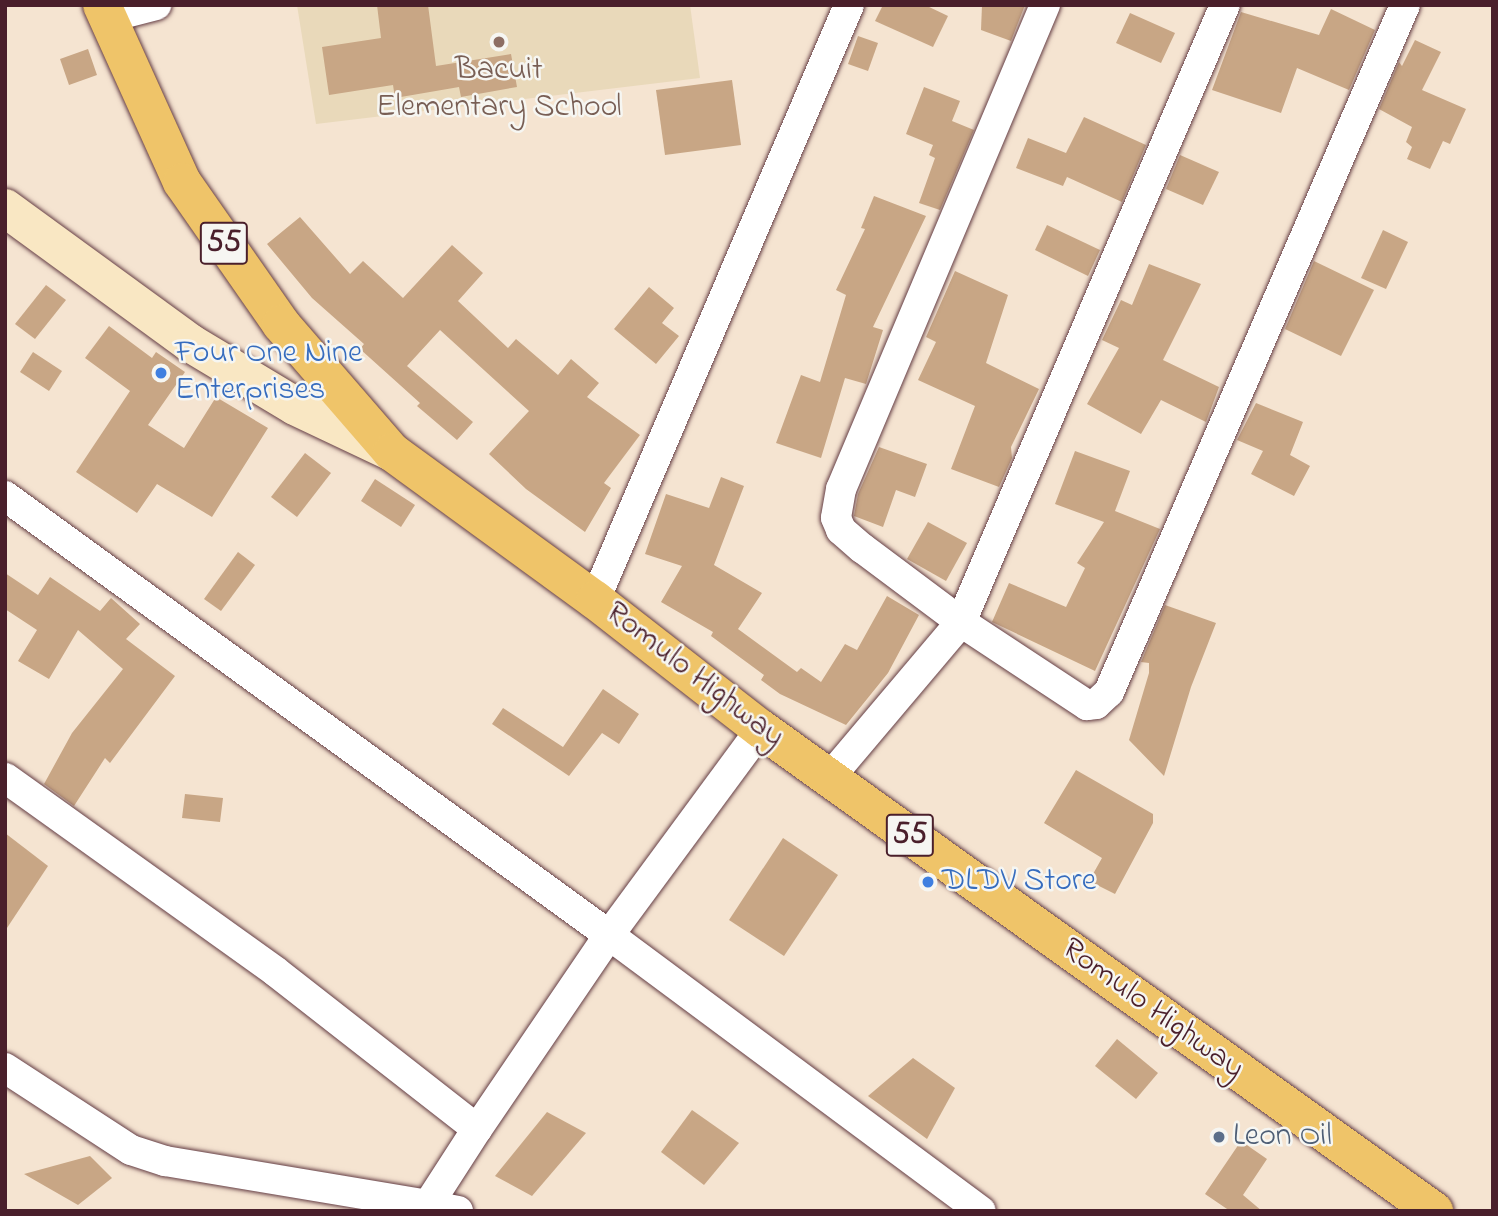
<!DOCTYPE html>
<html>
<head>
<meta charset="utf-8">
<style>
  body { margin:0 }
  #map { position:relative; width:1498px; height:1216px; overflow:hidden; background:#f5e4d1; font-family:"Indie Flower",sans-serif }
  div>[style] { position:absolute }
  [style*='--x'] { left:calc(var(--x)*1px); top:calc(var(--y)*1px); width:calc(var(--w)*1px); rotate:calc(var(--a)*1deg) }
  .built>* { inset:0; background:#e9d9ba }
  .building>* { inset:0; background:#c8a685 }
  .roads { filter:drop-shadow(0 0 2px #643d44) drop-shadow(0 0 2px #643d44) }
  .minor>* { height:30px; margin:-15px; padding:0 15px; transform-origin:15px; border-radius:15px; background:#fff }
  .secondary>* { height:38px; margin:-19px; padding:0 19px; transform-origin:19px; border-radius:19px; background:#f9e7c3 }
  .trunk>* { height:38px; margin:-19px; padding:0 19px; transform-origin:19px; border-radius:19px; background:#efc469 }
  .dots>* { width:19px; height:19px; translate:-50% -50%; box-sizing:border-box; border:4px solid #f6f6f2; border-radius:50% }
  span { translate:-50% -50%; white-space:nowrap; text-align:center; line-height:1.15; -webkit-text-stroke:5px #f6f6f2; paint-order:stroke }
  .shield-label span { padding:2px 5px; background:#f6f6f2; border:2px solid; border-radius:5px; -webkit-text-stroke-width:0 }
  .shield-label { font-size:30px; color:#4a1f2b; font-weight:700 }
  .education-label { font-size:32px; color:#785e54 }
  .shop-label { font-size:32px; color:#366cbe }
  .left { translate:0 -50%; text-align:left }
  .street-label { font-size:32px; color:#4a1f2b }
  .service-label { font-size:32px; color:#4e5e75 }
  .frame { position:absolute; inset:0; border:7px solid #4a1f2b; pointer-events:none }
</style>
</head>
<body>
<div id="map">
  <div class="built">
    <i style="clip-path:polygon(297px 5px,690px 5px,700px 78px,316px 124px)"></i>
  </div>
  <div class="building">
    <i style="clip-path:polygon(377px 5px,428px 5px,436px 66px,511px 54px,517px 87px,461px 97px,459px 87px,395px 98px,393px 85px,329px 95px,322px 47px,381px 38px)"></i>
    <i style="clip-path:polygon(883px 5px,925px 5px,948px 16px,933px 47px,875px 21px)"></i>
    <i style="clip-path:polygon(982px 5px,1025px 5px,1011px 41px,981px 30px)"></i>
    <i style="clip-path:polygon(1331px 9px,1375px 30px,1349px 90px,1297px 68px,1281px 113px,1212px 90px,1241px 12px,1319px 35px)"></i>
    <i style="clip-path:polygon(1130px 13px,1175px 33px,1161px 63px,1116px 43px)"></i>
    <i style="clip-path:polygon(858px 36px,878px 43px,868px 71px,848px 64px)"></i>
    <i style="clip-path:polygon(1415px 40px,1441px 52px,1422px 90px,1466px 109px,1450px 144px,1443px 141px,1430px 169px,1407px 159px,1412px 147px,1406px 142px,1412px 127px,1379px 109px,1399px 62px,1402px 66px)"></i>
    <i style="clip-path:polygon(88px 49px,97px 75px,69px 85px,60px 59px)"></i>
    <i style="clip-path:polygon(732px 80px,741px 145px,665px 155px,656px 90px)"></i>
    <i style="clip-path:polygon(924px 87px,960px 101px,952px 121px,974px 130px,940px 210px,919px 203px,935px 158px,929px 155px,933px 145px,906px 134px)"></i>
    <i style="clip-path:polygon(1084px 117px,1146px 145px,1122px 202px,1067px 177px,1063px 186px,1016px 168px,1028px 138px,1066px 153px)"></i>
    <i style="clip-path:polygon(1180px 155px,1219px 172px,1203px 205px,1166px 189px)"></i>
    <i style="clip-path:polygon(874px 196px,926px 216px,873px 327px,883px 330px,866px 384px,845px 378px,821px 458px,776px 443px,801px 375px,820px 382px,846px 295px,836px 290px,865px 229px,861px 228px)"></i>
    <i style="clip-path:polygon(300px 217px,350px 274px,363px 261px,403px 298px,452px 245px,483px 273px,458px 301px,508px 348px,516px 339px,558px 375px,571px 359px,599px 383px,587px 397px,640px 435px,604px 483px,611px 488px,585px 532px,526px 489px,489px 454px,529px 411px,440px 330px,407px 366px,473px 422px,457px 440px,417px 406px,420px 403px,360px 349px,364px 344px,312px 298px,267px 244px)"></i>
    <i style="clip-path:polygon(1047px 225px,1100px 250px,1088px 276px,1035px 250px)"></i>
    <i style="clip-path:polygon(1383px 230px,1408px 242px,1386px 289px,1361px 278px)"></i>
    <i style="clip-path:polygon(1314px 261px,1374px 290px,1341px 356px,1285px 329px)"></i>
    <i style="clip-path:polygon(1149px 264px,1201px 284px,1163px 360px,1219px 387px,1206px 422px,1161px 400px,1141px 434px,1087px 404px,1119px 348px,1102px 340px,1121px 300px,1132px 305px)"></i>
    <i style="clip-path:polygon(955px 271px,1008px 295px,986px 363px,1039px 389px,1011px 447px,1012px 458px,999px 487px,951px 469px,975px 406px,918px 380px,936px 342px,926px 337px)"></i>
    <i style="clip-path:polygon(46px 285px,66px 300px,35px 339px,15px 324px)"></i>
    <i style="clip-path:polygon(649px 287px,674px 308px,662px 323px,679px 336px,656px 364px,614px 329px)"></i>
    <i style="clip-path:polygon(109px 326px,152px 358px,156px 352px,185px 372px,148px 425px,184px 448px,216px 397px,268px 428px,212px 517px,157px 484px,137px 513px,76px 472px,130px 391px,85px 358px)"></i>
    <i style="clip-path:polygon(33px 352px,62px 371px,49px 391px,20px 372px)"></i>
    <i style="clip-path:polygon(1256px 403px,1303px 422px,1290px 455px,1310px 466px,1294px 496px,1251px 474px,1263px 451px,1237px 440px)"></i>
    <i style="clip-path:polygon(879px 447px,927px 464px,915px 497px,896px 490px,883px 527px,854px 516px,858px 494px)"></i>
    <i style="clip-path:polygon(1075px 451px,1130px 471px,1115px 511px,1160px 529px,1095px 671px,992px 622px,1009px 583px,1066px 607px,1085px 568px,1077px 563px,1104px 522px,1055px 504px)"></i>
    <i style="clip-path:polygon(305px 453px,331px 473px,297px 517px,271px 497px)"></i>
    <i style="clip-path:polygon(721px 477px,744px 486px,714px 565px,762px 593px,738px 629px,797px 672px,801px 668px,821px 682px,845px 644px,857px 650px,887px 596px,919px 615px,888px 673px,846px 725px,780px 694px,761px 680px,764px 675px,711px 636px,713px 632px,661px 602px,682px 566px,645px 554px,666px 494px,709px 508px)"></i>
    <i style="clip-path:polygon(375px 479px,415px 505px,401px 527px,361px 501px)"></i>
    <i style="clip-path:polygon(928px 522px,967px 543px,946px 581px,907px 559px)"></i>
    <i style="clip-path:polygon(238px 552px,255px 565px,221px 611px,204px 599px)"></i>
    <i style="clip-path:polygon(5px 573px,38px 595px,50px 577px,100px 611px,111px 598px,140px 624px,126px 639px,175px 676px,110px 763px,105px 758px,74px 806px,44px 784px,72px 733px,123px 669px,78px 630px,49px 679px,18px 661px,37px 630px,5px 609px)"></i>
    <i style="clip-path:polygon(1165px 605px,1216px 623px,1191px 687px,1164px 776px,1129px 740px,1149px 673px,1149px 663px,1141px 662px)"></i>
    <i style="clip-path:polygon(603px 689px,639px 714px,619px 744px,602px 733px,569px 776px,492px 724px,503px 708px,563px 747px)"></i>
    <i style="clip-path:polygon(1076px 770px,1153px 814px,1153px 823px,1115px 894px,1089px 881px,1102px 858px,1044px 823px)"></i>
    <i style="clip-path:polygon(185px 794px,223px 798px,220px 822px,182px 818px)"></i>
    <i style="clip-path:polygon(5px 833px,48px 866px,5px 931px)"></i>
    <i style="clip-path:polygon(783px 838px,838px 875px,784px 956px,729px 920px)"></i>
    <i style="clip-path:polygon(1117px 1039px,1158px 1073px,1136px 1099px,1095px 1066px)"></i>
    <i style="clip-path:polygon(913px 1058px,955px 1088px,927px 1139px,868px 1096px)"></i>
    <i style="clip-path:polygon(692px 1110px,739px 1143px,704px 1185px,661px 1152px)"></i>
    <i style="clip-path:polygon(547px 1112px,586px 1133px,532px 1196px,495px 1176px)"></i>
    <i style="clip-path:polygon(1241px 1141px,1267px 1159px,1243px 1195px,1262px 1211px,1230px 1211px,1205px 1194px)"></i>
    <i style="clip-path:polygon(90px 1156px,112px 1178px,78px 1205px,24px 1174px)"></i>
  </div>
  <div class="roads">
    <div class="minor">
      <i style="--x:1045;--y:5;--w:525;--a:112.85"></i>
      <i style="--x:841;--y:489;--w:29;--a:100"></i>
      <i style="--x:836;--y:518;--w:13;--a:67"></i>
      <i style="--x:841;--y:530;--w:28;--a:41"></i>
      <i style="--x:862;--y:548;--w:124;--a:36.8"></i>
      <i style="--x:961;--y:622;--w:151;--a:33.4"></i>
      <i style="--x:1087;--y:705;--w:9;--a:-6"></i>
      <i style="--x:1096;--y:704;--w:18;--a:-43"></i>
      <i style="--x:1109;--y:692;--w:748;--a:-66.69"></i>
      <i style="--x:106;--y:18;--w:52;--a:-14.6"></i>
      <i style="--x:5;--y:496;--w:747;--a:36.01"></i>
      <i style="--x:609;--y:935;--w:235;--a:124.2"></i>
      <i style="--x:477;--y:1129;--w:256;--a:-142"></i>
      <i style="--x:275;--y:971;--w:332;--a:-144.4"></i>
      <i style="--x:595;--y:600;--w:647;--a:-66.88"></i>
      <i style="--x:761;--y:729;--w:256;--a:126.4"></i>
      <i style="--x:609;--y:935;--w:463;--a:36.6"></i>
      <i style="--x:830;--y:777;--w:203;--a:-49.8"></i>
      <i style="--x:961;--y:622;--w:671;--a:-66.84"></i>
      <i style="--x:5;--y:1068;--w:150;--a:33.1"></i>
      <i style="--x:131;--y:1150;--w:36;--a:18"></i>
      <i style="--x:165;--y:1161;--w:267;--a:9.5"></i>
      <i style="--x:458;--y:1211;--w:31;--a:-169"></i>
      <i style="--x:428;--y:1205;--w:90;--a:-57.2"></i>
    </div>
    <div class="secondary">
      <i style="--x:5;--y:208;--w:229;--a:36.1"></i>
      <i style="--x:190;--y:343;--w:122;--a:31"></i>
      <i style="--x:295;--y:406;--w:107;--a:25.4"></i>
    </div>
    <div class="trunk">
      <i style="--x:102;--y:5;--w:194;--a:65.7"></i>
      <i style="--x:182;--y:182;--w:173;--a:55.1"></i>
      <i style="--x:281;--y:324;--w:169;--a:49.1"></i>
      <i style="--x:392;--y:452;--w:251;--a:36.1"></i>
      <i style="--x:595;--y:600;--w:210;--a:37.9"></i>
      <i style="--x:761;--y:729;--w:828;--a:35.61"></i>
    </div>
  </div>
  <div class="dots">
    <i style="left:499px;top:42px;background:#8d6e63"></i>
    <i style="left:161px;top:373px;background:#3f7fe0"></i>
    <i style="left:928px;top:882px;background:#3f7fe0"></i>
    <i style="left:1219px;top:1137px;background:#5c6f8a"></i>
  </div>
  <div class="shield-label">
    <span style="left:224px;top:243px">55</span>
    <span style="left:910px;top:835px">55</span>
  </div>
  <div class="education-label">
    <span style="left:499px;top:90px">Bacuit<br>Elementary School</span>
  </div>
  <div class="shop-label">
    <span class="left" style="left:175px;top:373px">Four One Nine<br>Enterprises</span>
    <span class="left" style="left:942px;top:882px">DLDV Store</span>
  </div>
  <div class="street-label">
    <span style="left:694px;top:676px;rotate:38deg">Romulo Highway</span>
    <span style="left:1152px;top:1010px;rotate:36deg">Romulo Highway</span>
  </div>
  <div class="service-label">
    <span class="left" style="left:1233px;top:1137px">Leon Oil</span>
  </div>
  <div class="frame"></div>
</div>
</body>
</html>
